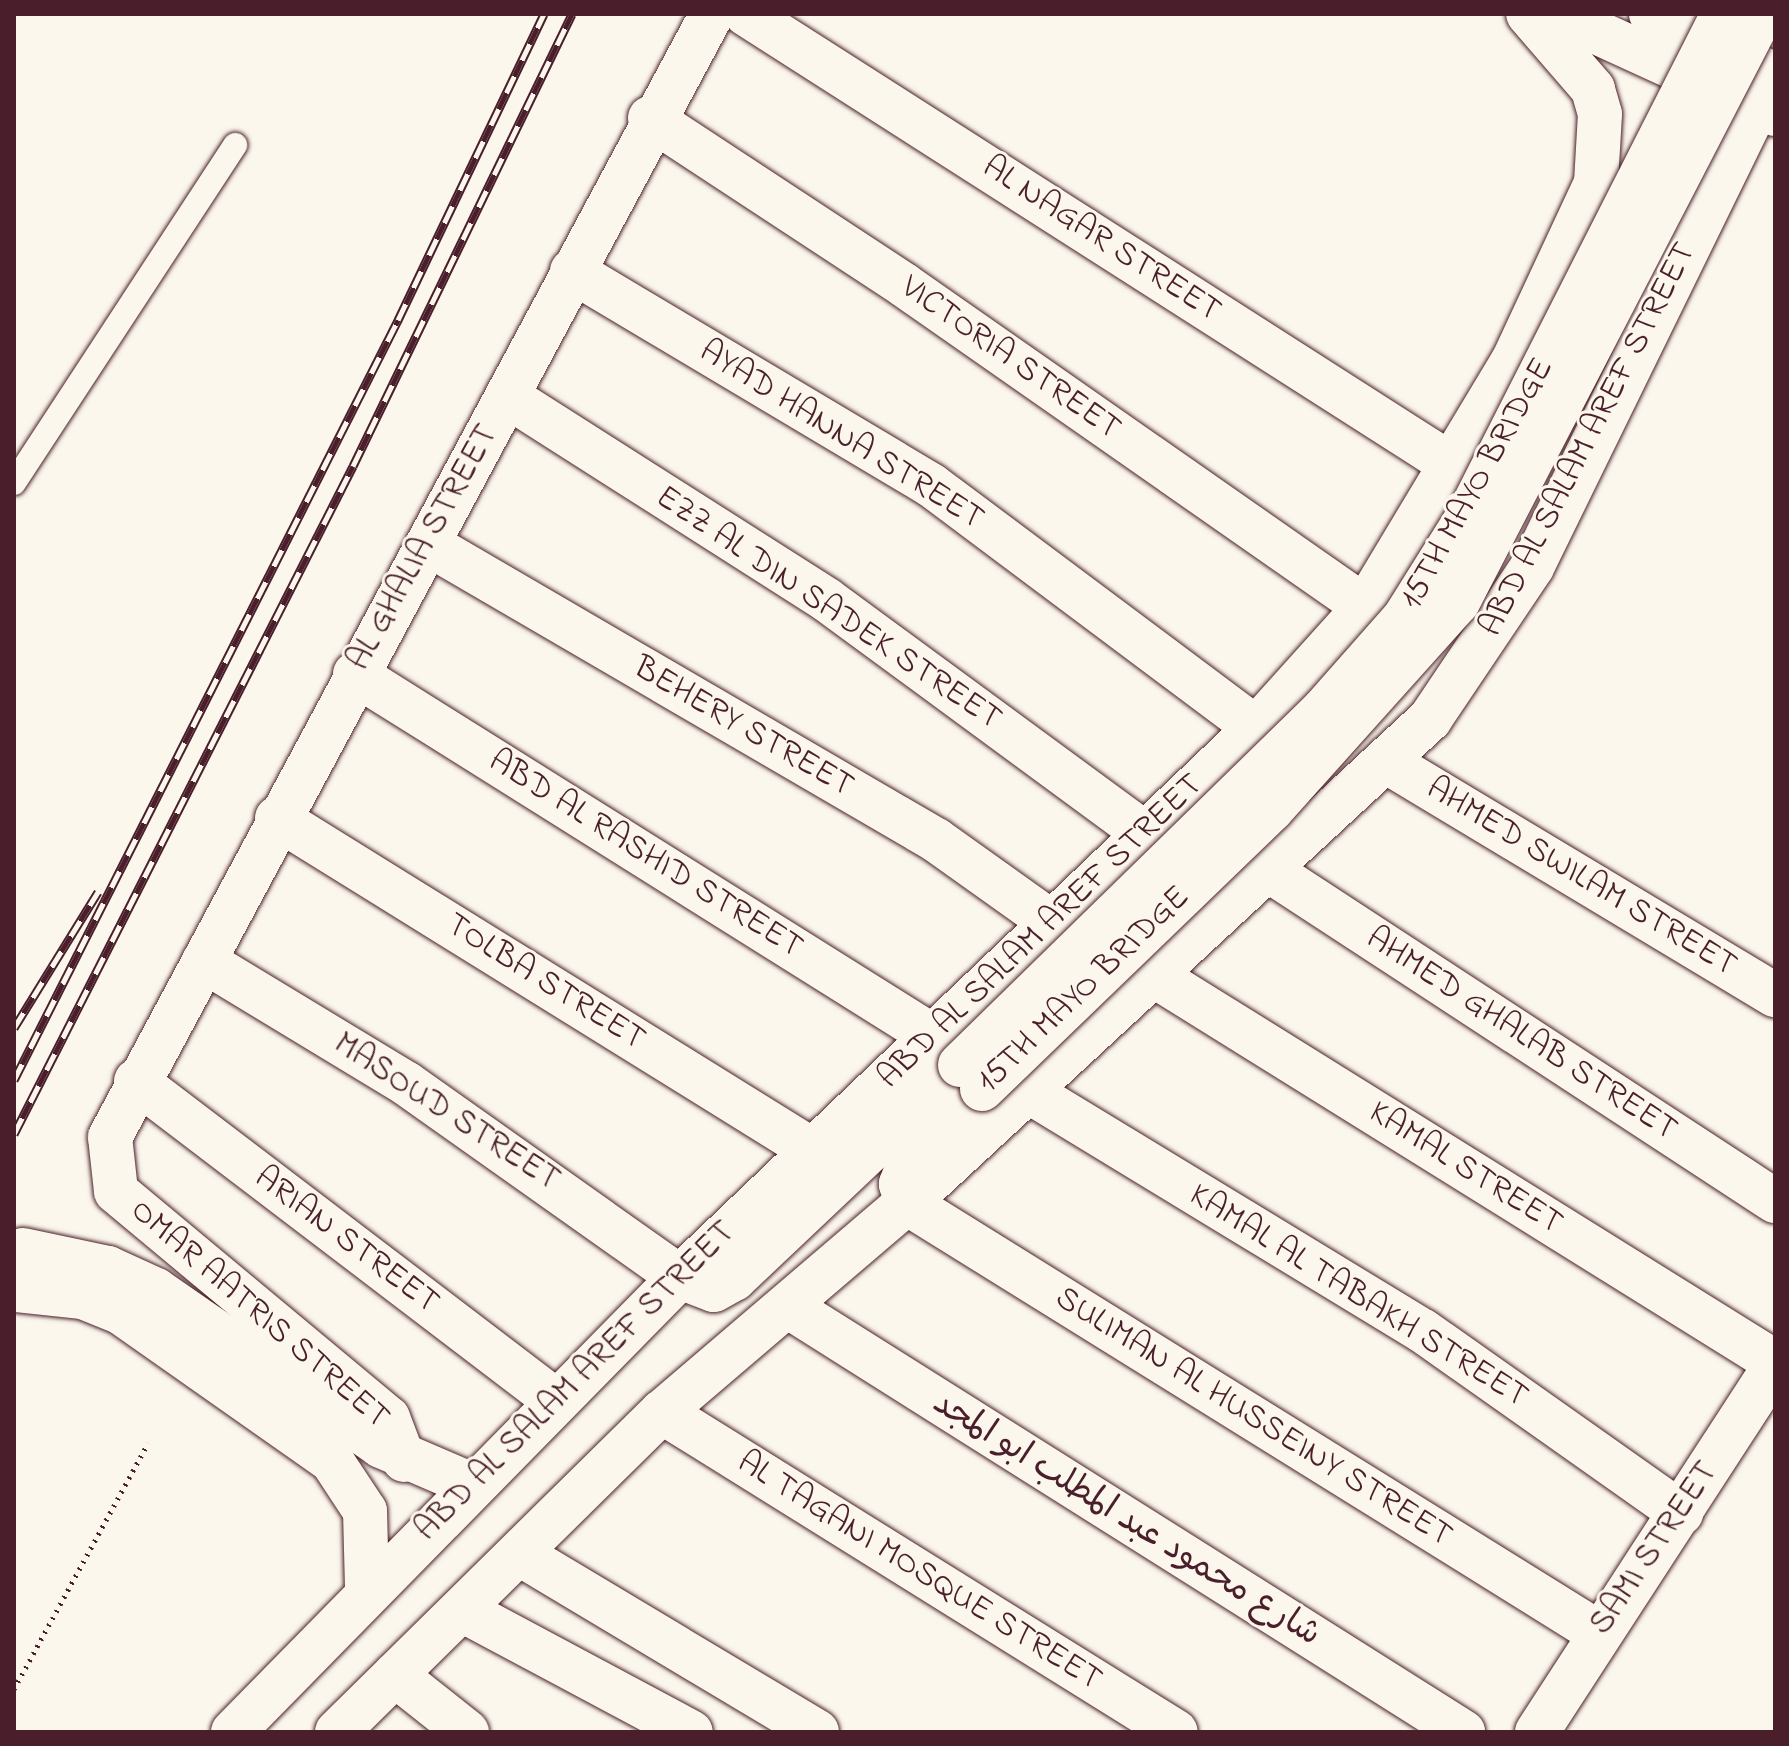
<!DOCTYPE html>
<html>
<head>
<meta charset="utf-8">
<style>
  body { margin:0 }
  #map { position:relative; width:1789px; height:1746px; overflow:hidden; background:#fbf7ec; font-family:"Indie Flower","Playpen Sans Arabic",sans-serif }
  div>[style] { position:absolute }
  [style*='--x'] { left:calc(var(--x)*1px); top:calc(var(--y)*1px); width:calc(var(--w)*1px); rotate:calc(var(--a)*1deg) }
  .path>* { height:5px; margin-top:-2.5px; transform-origin:0; background:repeating-linear-gradient(90deg,#4a1f2b 0 2px,transparent 0 8px) }
  .roads { filter:drop-shadow(0 0 2px #4a1f2b) drop-shadow(0 0 2px #4a1f2b) }
  .lane>* { height:24px; margin:-12px; padding:0 12px; transform-origin:12px; border-radius:12px; background:#fbf7ec }
  .street>* { height:44px; margin:-22px; padding:0 22px; transform-origin:22px; border-radius:22px; background:#fbf7ec }
  .secondary>* { height:44px; margin:-22px; padding:0 22px; transform-origin:22px; border-radius:22px; background:#fbf7ec }
  .highway>* { height:44px; margin:-22px; padding:0 22px; transform-origin:22px; border-radius:22px; background:#fbf7ec }
  .rail>* { height:9px; margin-top:-4.5px; transform-origin:0; background:repeating-linear-gradient(90deg,#fbf7ec 0 18px,#4a1f2b 0 36px); box-sizing:border-box; border-block:2px solid #4a1f2b }
  .bridges { filter:drop-shadow(0 0 2px #4a1f2b) drop-shadow(0 0 2px #4a1f2b) }
  .secondary-bridge>* { height:44px; margin:-22px; padding:0 22px; transform-origin:22px; border-radius:22px; background:#fbf7ec }
  span { translate:-50% -50%; white-space:nowrap; text-align:center; line-height:1.15; -webkit-text-stroke:6px #fbf7ec; paint-order:stroke }
  .street-label { font-size:34px; color:#4a1f2b }
  .frame { position:absolute; inset:0; border:16px solid #4a1f2b; pointer-events:none }
</style>
</head>
<body>
<div id="map">
  <div class="path">
    <i style="--x:14;--y:1689;--w:280;--a:-61.4"></i>
  </div>
  <div class="roads">
    <div class="lane">
      <i style="--x:14;--y:483;--w:404;--a:-56.8"></i>
    </div>
    <div class="street">
      <i style="--x:746;--y:14;--w:841;--a:32.58"></i>
      <i style="--x:650;--y:118;--w:304;--a:33.3"></i>
      <i style="--x:904;--y:285;--w:562;--a:34.93"></i>
      <i style="--x:572;--y:271;--w:418;--a:30.8"></i>
      <i style="--x:931;--y:485;--w:406;--a:36.8"></i>
      <i style="--x:507;--y:396;--w:379;--a:32.5"></i>
      <i style="--x:827;--y:600;--w:391;--a:36.3"></i>
      <i style="--x:428;--y:544;--w:588;--a:30.23"></i>
      <i style="--x:936;--y:840;--w:141;--a:35.5"></i>
      <i style="--x:355;--y:674;--w:683;--a:32.09"></i>
      <i style="--x:1387;--y:762;--w:453;--a:31"></i>
      <i style="--x:277;--y:818;--w:630;--a:31.82"></i>
      <i style="--x:1267;--y:869;--w:607;--a:33.17"></i>
      <i style="--x:204;--y:961;--w:237;--a:31.2"></i>
      <i style="--x:407;--y:1084;--w:334;--a:35.3"></i>
      <i style="--x:1155;--y:976;--w:730;--a:31.91"></i>
      <i style="--x:136;--y:1081;--w:528;--a:37.3"></i>
      <i style="--x:1028;--y:1091;--w:462;--a:31.3"></i>
      <i style="--x:1423;--y:1331;--w:316;--a:35.2"></i>
      <i style="--x:907;--y:1203;--w:815;--a:31.86"></i>
      <i style="--x:23;--y:1250;--w:87;--a:12"></i>
      <i style="--x:108;--y:1268;--w:53;--a:24.6"></i>
      <i style="--x:156;--y:1290;--w:274;--a:34.7"></i>
      <i style="--x:381;--y:1446;--w:99;--a:23.2"></i>
      <i style="--x:17;--y:1290;--w:66;--a:6.1"></i>
      <i style="--x:83;--y:1297;--w:40;--a:22"></i>
      <i style="--x:120;--y:1312;--w:259;--a:35.1"></i>
      <i style="--x:332;--y:1461;--w:60;--a:56.6"></i>
      <i style="--x:365;--y:1511;--w:78;--a:88.5"></i>
      <i style="--x:789;--y:1307;--w:797;--a:32.23"></i>
      <i style="--x:662;--y:1412;--w:605;--a:31.91"></i>
      <i style="--x:404;--y:1460;--w:45;--a:-110.9"></i>
      <i style="--x:388;--y:1418;--w:354;--a:-140.2"></i>
      <i style="--x:116;--y:1191;--w:54;--a:-96.3"></i>
      <i style="--x:110;--y:1137;--w:1274;--a:-61.81"></i>
      <i style="--x:520;--y:1554;--w:346;--a:30.9"></i>
      <i style="--x:464;--y:1611;--w:257;--a:28.1"></i>
      <i style="--x:395;--y:1675;--w:92;--a:38.4"></i>
      <i style="--x:1537;--y:1732;--w:437;--a:-57"></i>
    </div>
    <div class="secondary">
      <i style="--x:907;--y:1203;--w:20;--a:-108"></i>
      <i style="--x:901;--y:1184;--w:26;--a:-69"></i>
      <i style="--x:910;--y:1160;--w:101;--a:-44.6"></i>
      <i style="--x:680;--y:1277;--w:36;--a:21"></i>
      <i style="--x:714;--y:1290;--w:23;--a:-29"></i>
      <i style="--x:734;--y:1279;--w:311;--a:-43.4"></i>
      <i style="--x:233;--y:1732;--w:638;--a:-45.51"></i>
      <i style="--x:680;--y:1277;--w:796;--a:-43.63"></i>
      <i style="--x:1256;--y:728;--w:163;--a:-48"></i>
      <i style="--x:1365;--y:607;--w:287;--a:-59"></i>
      <i style="--x:1513;--y:361;--w:196;--a:-65"></i>
      <i style="--x:1596;--y:183;--w:69;--a:-86.7"></i>
      <i style="--x:1600;--y:114;--w:26;--a:-106"></i>
      <i style="--x:1593;--y:89;--w:99;--a:-130.9"></i>
      <i style="--x:337;--y:1732;--w:456;--a:-44.6"></i>
      <i style="--x:662;--y:1412;--w:322;--a:-40.5"></i>
      <i style="--x:907;--y:1203;--w:713;--a:-42.78"></i>
      <i style="--x:1430;--y:719;--w:183;--a:-56.1"></i>
      <i style="--x:1532;--y:567;--w:512;--a:-63.94"></i>
    </div>
    <div class="highway">
      <i style="--x:1557;--y:14;--w:240;--a:24.6"></i>
      <i style="--x:1651;--y:14;--w:138;--a:26.2"></i>
    </div>
  </div>
  <div class="rail">
    <i style="--x:14;--y:1028;--w:160;--a:-58.3"></i>
    <i style="--x:14;--y:1080;--w:852;--a:-63.19"></i>
    <i style="--x:398;--y:320;--w:339;--a:-64.5"></i>
    <i style="--x:14;--y:1134;--w:749;--a:-63.09"></i>
    <i style="--x:353;--y:466;--w:502;--a:-64.15"></i>
  </div>
  <div class="bridges">
    <div class="secondary-bridge">
      <i style="--x:960;--y:1065;--w:509;--a:-44.36"></i>
      <i style="--x:1324;--y:709;--w:123;--a:-48.6"></i>
      <i style="--x:1405;--y:617;--w:119;--a:-58"></i>
      <i style="--x:1468;--y:516;--w:563;--a:-63.07"></i>
      <i style="--x:982;--y:1089;--w:403;--a:-44"></i>
      <i style="--x:1272;--y:809;--w:278;--a:-48.1"></i>
      <i style="--x:1458;--y:602;--w:662;--a:-62.66"></i>
    </div>
  </div>
  <div class="street-label">
    <span style="left:1101px;top:240px;rotate:33deg">AL NAGAR STREET</span>
    <span style="left:1010px;top:359px;rotate:35deg">VICTORIA STREET</span>
    <span style="left:841px;top:436px;rotate:32deg">AYAD HANNA STREET</span>
    <span style="left:1589px;top:440px;rotate:-63deg">ABD AL SALAM AREF STREET</span>
    <span style="left:1478px;top:484px;rotate:-61deg">15TH MAYO BRIDGE</span>
    <span style="left:424px;top:548px;rotate:-61deg">AL GHALIA STREET</span>
    <span style="left:828px;top:609px;rotate:34deg">EZZ AL DIN SADEK STREET</span>
    <span style="left:743px;top:728px;rotate:30deg">BEHERY STREET</span>
    <span style="left:645px;top:855px;rotate:32deg">ABD AL RASHID STREET</span>
    <span style="left:1581px;top:878px;rotate:31deg">AHMED SWILAM STREET</span>
    <span style="left:1041px;top:932px;rotate:-44deg">ABD AL SALAM AREF STREET</span>
    <span style="left:545px;top:983px;rotate:32deg">TOLBA STREET</span>
    <span style="left:1084px;top:990px;rotate:-44deg">15TH MAYO BRIDGE</span>
    <span style="left:1521px;top:1035px;rotate:33deg">AHMED GHALAB STREET</span>
    <span style="left:446px;top:1113px;rotate:33deg">MASOUD STREET</span>
    <span style="left:1465px;top:1169px;rotate:32deg">KAMAL STREET</span>
    <span style="left:346px;top:1241px;rotate:37deg">ARIAN STREET</span>
    <span style="left:1358px;top:1297px;rotate:32deg">KAMAL AL TABAKH STREET</span>
    <span style="left:259px;top:1315px;rotate:41deg">OMAR AATRIS STREET</span>
    <span style="left:576px;top:1382px;rotate:-45deg">ABD AL SALAM AREF STREET</span>
    <span style="left:1253px;top:1418px;rotate:32deg">SULIMAN AL HUSSEINY STREET</span>
    <span style="left:1126px;top:1520px;rotate:32deg">شارع محمود عبد المطلب ابو المجد</span>
    <span style="left:1655px;top:1549px;rotate:-56deg">SAMI STREET</span>
    <span style="left:919px;top:1572px;rotate:32deg">AL TAGANI MOSQUE STREET</span>
  </div>
  <div class="frame"></div>
</div>
</body>
</html>
